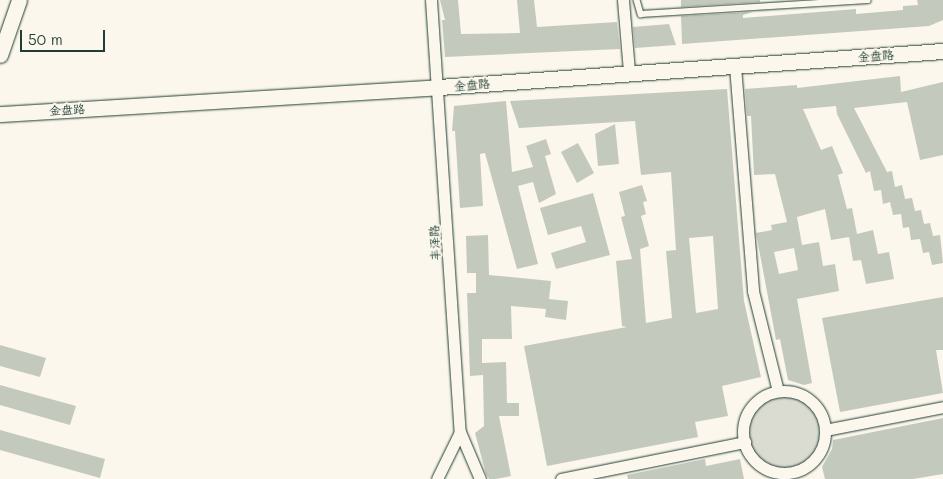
<!DOCTYPE html>
<html>
<head>
<meta charset="utf-8">
<style>
  body { margin:0 }
  #map { position:relative; width:943px; height:479px; overflow:hidden; background:#fbf7ec; font-family:Mali,"LXGW WenKai TC",sans-serif }
  div>[style] { position:absolute }
  [style*='--x'] { left:calc(var(--x)*1px); top:calc(var(--y)*1px); width:calc(var(--w)*1px); rotate:calc(var(--a)*1deg) }
  .green>* { inset:0; background:#dbdcd1 }
  .round { border-radius:50% }
  .building>* { inset:0; background:#c4c9be }
  .roads { filter:drop-shadow(0 0 1px #1f3d34) drop-shadow(0 0 1px #1f3d34) }
  .service>* { height:5.5px; margin:-2.75px; padding:0 2.75px; transform-origin:2.75px; border-radius:2.75px; background:#fbf7ec }
  .minor>* { height:11px; margin:-5.5px; padding:0 5.5px; transform-origin:5.5px; border-radius:5.5px; background:#fbf7ec }
  .minor>.ring { margin:-5.5px; padding:0; box-sizing:content-box; background:none; border:11px solid #fbf7ec; border-radius:50% }
  .secondary>* { height:15px; margin:-7.5px; padding:0 7.5px; transform-origin:7.5px; border-radius:7.5px; background:#fbf7ec }
  span { translate:-50% -50%; white-space:nowrap; text-align:center; line-height:1.15; -webkit-text-stroke:4px #fbf7ec; paint-order:stroke }
  .street-label { font-size:12px; color:#1f3d34 }
  .scale { position:absolute; left:20px; top:30px; width:85px; height:22px; box-sizing:border-box; border:2px solid #1f3d34; border-top:0; padding-left:6px; font-size:15px; line-height:18px; white-space:nowrap; color:#1f3d34; -webkit-text-stroke:4px #fbf7ec; paint-order:stroke }
</style>
</head>
<body>
<div id="map">
  <div class="green">
    <i class="round" style="left:743px;top:391px;width:82px;height:82px"></i>
  </div>
  <div class="building">
    <i style="clip-path:polygon(440px 0,458px 0,461px 34px,520px 33px,517px 0,534px 0,537px 27px,617px 22px,620px 49px,445px 57px,442px 20px,445px 20px)"></i>
    <i style="clip-path:polygon(681px 0,760px 0,760px 2px,681px 7px)"></i>
    <i style="clip-path:polygon(917px 0,943px 0,943px 20px,929px 26px,682px 44px,681px 16px,753px 12px,743px 15px,743px 18px,856px 9px,856px 14px,903px 10px,903px 6px,918px 5px)"></i>
    <i style="clip-path:polygon(669px 24px,676px 45px,635px 48px,633px 27px)"></i>
    <i style="clip-path:polygon(evenodd,900px 76px,901px 92px,943px 82px,943px 155px,920px 160px,907px 102px,854px 108px,887px 172px,892px 171px,895px 187px,902px 185px,905px 199px,912px 198px,915px 211px,921px 210px,924px 224px,930px 223px,933px 236px,940px 235px,943px 263px,932px 265px,929px 252px,923px 253px,920px 239px,911px 240px,909px 227px,903px 228px,901px 214px,893px 215px,890px 202px,883px 204px,881px 190px,874px 191px,870px 171px,866px 173px,837px 114px,836px 106px,803px 109px,821px 150px,832px 146px,843px 173px,838px 175px,847px 209px,852px 208px,857px 234px,873px 230px,878px 254px,889px 252px,894px 279px,866px 284px,861px 260px,853px 261px,849px 237px,831px 240px,825px 209px,797px 217px,802px 245px,819px 242px,823px 266px,835px 264px,839px 291px,797px 299px,812px 383px,804px 385px,788px 380px,780px 339px,776px 340px,756px 233px,772px 230px,771px 225px,787px 222px,775px 174px,754px 175px,751px 116px,747px 116px,745px 89px,797px 85px,797px 88px,900px 76px,794px 248px,798px 270px,779px 274px,774px 252px,794px 248px)"></i>
    <i style="clip-path:polygon(evenodd,727px 89px,744px 301px,761px 377px,722px 386px,728px 416px,695px 422px,698px 437px,547px 466px,524px 346px,627px 327px,622px 326px,616px 261px,632px 259px,621px 217px,625px 216px,619px 192px,642px 185px,647px 201px,643px 202px,646px 214px,641px 216px,649px 246px,640px 249px,646px 323px,672px 318px,666px 251px,676px 250px,671px 172px,641px 175px,635px 121px,519px 128px,510px 101px,727px 89px,713px 236px,718px 309px,696px 313px,689px 238px,713px 236px)"></i>
    <i style="clip-path:polygon(506px 101px,512px 172px,533px 167px,526px 146px,546px 139px,551px 154px,545px 156px,556px 194px,539px 203px,533px 182px,518px 186px,538px 264px,517px 269px,485px 153px,480px 154px,483px 206px,460px 208px,455px 131px,452px 131px,454px 106px)"></i>
    <i style="clip-path:polygon(615px 124px,619px 164px,598px 166px,595px 134px)"></i>
    <i style="clip-path:polygon(578px 143px,594px 173px,577px 183px,561px 152px)"></i>
    <i style="clip-path:polygon(593px 193px,610px 255px,556px 269px,551px 253px,586px 242px,581px 226px,548px 235px,540px 208px)"></i>
    <i style="clip-path:polygon(488px 235px,489px 275px,551px 281px,549px 299px,568px 301px,566px 320px,545px 317px,546px 309px,511px 306px,512px 339px,482px 339px,482px 363px,506px 362px,507px 403px,519px 403px,519px 416px,499px 416px,511px 476px,496px 479px,489px 479px,486px 474px,475px 433px,484px 426px,483px 375px,470px 376px,467px 293px,476px 293px,476px 273px,467px 273px,466px 236px)"></i>
    <i style="clip-path:polygon(943px 297px,943px 350px,936px 350px,943px 393px,840px 412px,822px 318px)"></i>
    <i style="clip-path:polygon(0 345px,46px 358px,40px 377px,0 366px)"></i>
    <i style="clip-path:polygon(0 385px,76px 406px,70px 425px,0 405px)"></i>
    <i style="clip-path:polygon(943px 418px,943px 474px,913px 479px,825px 479px,822px 467px,832px 449px,833px 440px)"></i>
    <i style="clip-path:polygon(0 430px,105px 459px,100px 478px,0 450px)"></i>
    <i style="clip-path:polygon(705px 459px,706px 466px,740px 459px,744px 479px,628px 479px,627px 475px)"></i>
  </div>
  <div class="roads">
    <div class="service">
      <i style="--x:637;--y:0;--w:15;--a:74"></i>
      <i style="--x:641;--y:14;--w:227;--a:-3.5"></i>
    </div>
    <div class="minor">
      <i style="--x:431;--y:0;--w:433;--a:86.2"></i>
      <i style="--x:460;--y:432;--w:52;--a:116.1"></i>
      <i style="--x:623;--y:0;--w:71;--a:85.2"></i>
      <i style="--x:735;--y:66;--w:226;--a:85.4"></i>
      <i style="--x:753;--y:291;--w:103;--a:76"></i>
      <i class="ring" style="left:743px;top:391px;width:71px;height:71px"></i>
      <i style="--x:825;--y:430;--w:120;--a:-11"></i>
      <i style="--x:460;--y:432;--w:51;--a:66.9"></i>
      <i style="--x:561;--y:479;--w:188;--a:-11.4"></i>
    </div>
    <div class="secondary">
      <i style="--x:0;--y:55;--w:58;--a:-70.9"></i>
      <i style="--x:0;--y:114;--w:440;--a:-3.5"></i>
      <i style="--x:439;--y:87;--w:505;--a:-4.09"></i>
    </div>
  </div>
  <div class="street-label">
    <span style="left:876px;top:56px;rotate:-4deg">金盘路</span>
    <span style="left:472px;top:85px;rotate:-5deg">金盘路</span>
    <span style="left:67px;top:110px;rotate:-3deg">金盘路</span>
    <span style="left:435px;top:243px;rotate:-93deg">丰泽路</span>
  </div>
  <div class="scale">50 m</div>
</div>
</body>
</html>
